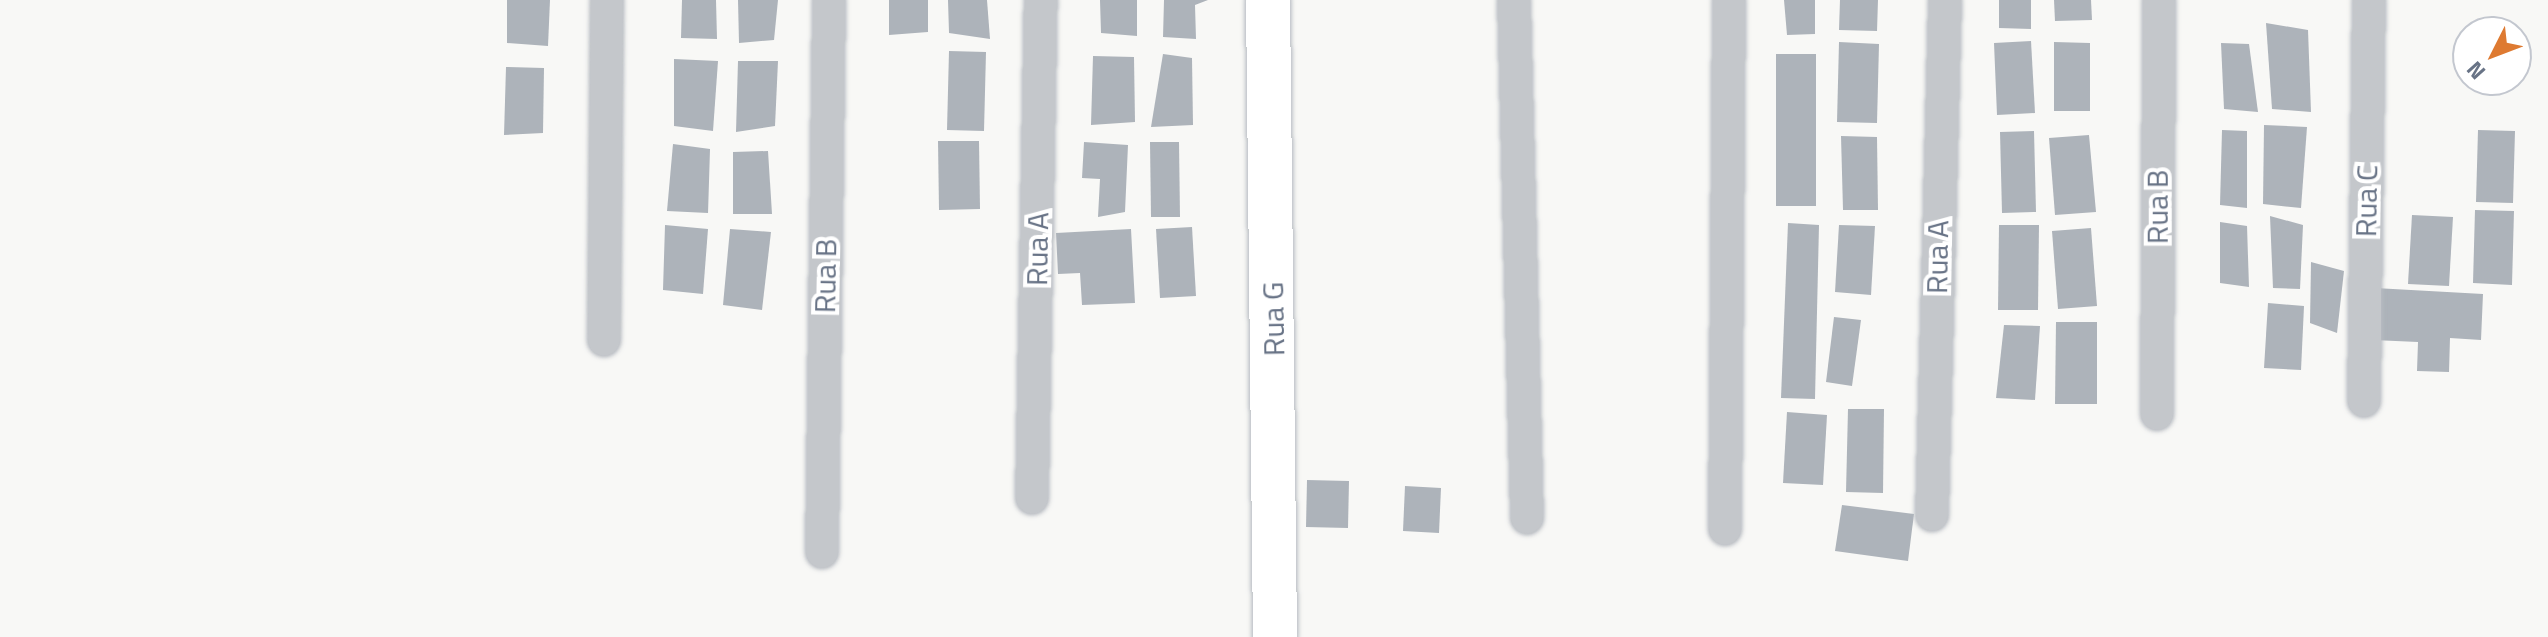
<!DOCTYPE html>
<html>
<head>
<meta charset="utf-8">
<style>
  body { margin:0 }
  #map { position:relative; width:2548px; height:637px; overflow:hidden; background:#f8f8f6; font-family:"Titillium Web",sans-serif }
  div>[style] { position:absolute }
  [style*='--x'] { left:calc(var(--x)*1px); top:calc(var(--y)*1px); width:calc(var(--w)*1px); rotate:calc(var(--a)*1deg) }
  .building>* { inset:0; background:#adb3ba }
  .roads { filter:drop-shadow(0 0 2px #b8bcc2) drop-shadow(0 0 2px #b8bcc2) }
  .street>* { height:32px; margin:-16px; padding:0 16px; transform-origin:16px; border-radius:16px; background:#c4c7cb }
  .secondary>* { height:44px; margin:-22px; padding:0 22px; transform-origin:22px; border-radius:22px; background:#fff }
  span { translate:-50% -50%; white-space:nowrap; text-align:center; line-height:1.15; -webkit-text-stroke:8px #fff; paint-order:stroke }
  .street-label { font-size:30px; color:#687386 }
  .north { position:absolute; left:2452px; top:16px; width:80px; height:80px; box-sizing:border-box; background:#fff; border:2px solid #c3c7cf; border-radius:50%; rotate:228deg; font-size:22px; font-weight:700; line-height:32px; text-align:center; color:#687386 }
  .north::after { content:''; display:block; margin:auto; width:28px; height:36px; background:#de7a31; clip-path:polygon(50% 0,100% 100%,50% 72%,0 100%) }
</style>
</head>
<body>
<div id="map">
  <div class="building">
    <i style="clip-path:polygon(507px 0,550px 0,548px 46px,507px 43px)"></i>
    <i style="clip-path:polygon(682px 0,716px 0,717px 39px,681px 38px)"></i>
    <i style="clip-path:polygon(738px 0,778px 0,774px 40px,739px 43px)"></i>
    <i style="clip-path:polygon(889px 0,928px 0,928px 32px,889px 35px)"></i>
    <i style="clip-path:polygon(948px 0,987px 0,990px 39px,949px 33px)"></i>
    <i style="clip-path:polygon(1100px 0,1137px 0,1137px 36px,1101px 33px)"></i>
    <i style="clip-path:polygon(1164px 0,1208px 0,1195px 5px,1196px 39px,1163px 37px)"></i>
    <i style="clip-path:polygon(1784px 0,1815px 0,1815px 34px,1787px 35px)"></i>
    <i style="clip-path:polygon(1840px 0,1878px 0,1877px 31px,1839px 30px)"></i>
    <i style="clip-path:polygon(1999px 0,2031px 0,2031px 29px,1999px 28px)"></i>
    <i style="clip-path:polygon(2054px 0,2091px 0,2092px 20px,2055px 21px)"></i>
    <i style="clip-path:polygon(2266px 23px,2308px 30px,2311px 112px,2272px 109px)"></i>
    <i style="clip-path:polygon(2031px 41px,2035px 113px,1997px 115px,1994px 43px)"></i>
    <i style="clip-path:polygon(1839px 42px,1879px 44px,1877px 123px,1837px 122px)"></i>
    <i style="clip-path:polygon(2054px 42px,2090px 43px,2090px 111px,2054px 111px)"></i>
    <i style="clip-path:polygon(2221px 43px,2249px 44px,2258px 112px,2224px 109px)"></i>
    <i style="clip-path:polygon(949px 51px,986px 52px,984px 131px,947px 130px)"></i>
    <i style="clip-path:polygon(1163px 54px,1192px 58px,1193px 125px,1151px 127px)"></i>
    <i style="clip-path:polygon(1776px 54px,1816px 54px,1816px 206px,1776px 206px)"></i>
    <i style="clip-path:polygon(1093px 56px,1134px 57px,1135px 122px,1091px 125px)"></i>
    <i style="clip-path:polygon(674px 59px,718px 61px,713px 131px,674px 126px)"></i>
    <i style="clip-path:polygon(738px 61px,778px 61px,775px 126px,736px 132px)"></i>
    <i style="clip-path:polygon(506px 67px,544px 68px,543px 133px,504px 135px)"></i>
    <i style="clip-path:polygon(2264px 125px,2307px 127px,2301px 208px,2263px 204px)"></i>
    <i style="clip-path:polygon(2222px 130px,2247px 131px,2247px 208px,2220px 205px)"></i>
    <i style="clip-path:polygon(2478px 130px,2515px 131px,2513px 203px,2476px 202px)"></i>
    <i style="clip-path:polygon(2034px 131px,2036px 212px,2002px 213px,2000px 132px)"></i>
    <i style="clip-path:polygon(2089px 135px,2096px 212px,2055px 215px,2049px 138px)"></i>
    <i style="clip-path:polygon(1841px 136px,1877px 137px,1878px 210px,1843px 210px)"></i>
    <i style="clip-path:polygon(938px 141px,979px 141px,980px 209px,939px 210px)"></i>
    <i style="clip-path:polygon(1084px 142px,1128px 145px,1125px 212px,1098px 217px,1100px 179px,1082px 178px)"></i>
    <i style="clip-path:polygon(1150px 142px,1179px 142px,1180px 217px,1151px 217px)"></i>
    <i style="clip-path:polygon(673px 144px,710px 149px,708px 213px,667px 211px)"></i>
    <i style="clip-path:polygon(768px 151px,772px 214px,733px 214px,733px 152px)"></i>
    <i style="clip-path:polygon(2475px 210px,2514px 211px,2512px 285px,2473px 283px)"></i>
    <i style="clip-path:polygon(2412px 215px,2453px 217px,2449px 286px,2408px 284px)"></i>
    <i style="clip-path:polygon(2270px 216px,2303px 225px,2300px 289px,2273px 288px)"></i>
    <i style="clip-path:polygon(2220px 222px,2247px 226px,2249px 287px,2220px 283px)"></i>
    <i style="clip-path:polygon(1788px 223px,1819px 225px,1815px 399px,1781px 398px)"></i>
    <i style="clip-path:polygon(665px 225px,708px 229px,703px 294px,663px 290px)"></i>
    <i style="clip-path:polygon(1839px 225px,1875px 226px,1871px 295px,1835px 292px)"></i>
    <i style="clip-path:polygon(1999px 225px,2039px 225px,2038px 310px,1998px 310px)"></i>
    <i style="clip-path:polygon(1192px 227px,1196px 296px,1160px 298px,1156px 229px)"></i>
    <i style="clip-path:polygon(2091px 228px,2097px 306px,2058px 309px,2052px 231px)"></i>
    <i style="clip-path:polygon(730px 229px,771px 232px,762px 310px,723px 305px)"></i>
    <i style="clip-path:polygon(1131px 229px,1135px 303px,1082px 305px,1080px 273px,1058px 274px,1056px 233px)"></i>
    <i style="clip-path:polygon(2311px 262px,2344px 271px,2337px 333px,2310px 323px)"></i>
    <i style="clip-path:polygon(2375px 288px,2483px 294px,2481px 340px,2450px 338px,2449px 372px,2417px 371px,2418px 342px,2373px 340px)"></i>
    <i style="clip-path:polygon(2268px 303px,2304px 306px,2301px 370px,2264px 368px)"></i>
    <i style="clip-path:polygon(1834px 317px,1861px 320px,1852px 386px,1826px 382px)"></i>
    <i style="clip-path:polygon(2056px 322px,2097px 322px,2097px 404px,2055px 404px)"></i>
    <i style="clip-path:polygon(2004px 325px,2040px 326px,2035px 400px,1996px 398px)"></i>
    <i style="clip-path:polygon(1848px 409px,1884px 409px,1883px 493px,1846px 492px)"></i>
    <i style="clip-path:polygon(1787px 412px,1827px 415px,1823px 485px,1783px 483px)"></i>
    <i style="clip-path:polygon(1307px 480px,1349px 481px,1348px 528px,1306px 527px)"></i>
    <i style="clip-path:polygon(1405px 486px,1441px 488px,1439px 533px,1403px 531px)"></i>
    <i style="clip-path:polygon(1842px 505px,1914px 514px,1908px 561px,1835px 551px)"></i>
  </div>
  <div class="roads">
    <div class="street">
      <i style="--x:1514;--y:0;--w:518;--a:88.56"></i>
      <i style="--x:604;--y:340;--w:340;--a:-89.5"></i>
      <i style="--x:2364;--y:401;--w:401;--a:-89.3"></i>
      <i style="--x:2157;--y:414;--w:414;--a:-89.7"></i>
      <i style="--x:1032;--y:498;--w:498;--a:-89"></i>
      <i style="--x:1932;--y:515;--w:515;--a:-88.55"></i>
      <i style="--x:1725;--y:529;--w:529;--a:-89.57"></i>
      <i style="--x:822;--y:552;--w:552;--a:-89.27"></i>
    </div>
    <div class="secondary">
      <i style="--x:1268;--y:0;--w:637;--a:89.37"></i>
    </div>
  </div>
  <div class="street-label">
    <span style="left:2366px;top:201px;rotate:-89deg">Rua C</span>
    <span style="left:2157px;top:207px;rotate:-90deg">Rua B</span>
    <span style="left:1037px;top:249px;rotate:-89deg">Rua A</span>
    <span style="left:1937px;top:257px;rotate:-89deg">Rua A</span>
    <span style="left:825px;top:276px;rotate:-89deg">Rua B</span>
    <span style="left:1273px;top:319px;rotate:-91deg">Rua G</span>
  </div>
  <div class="north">N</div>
</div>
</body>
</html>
